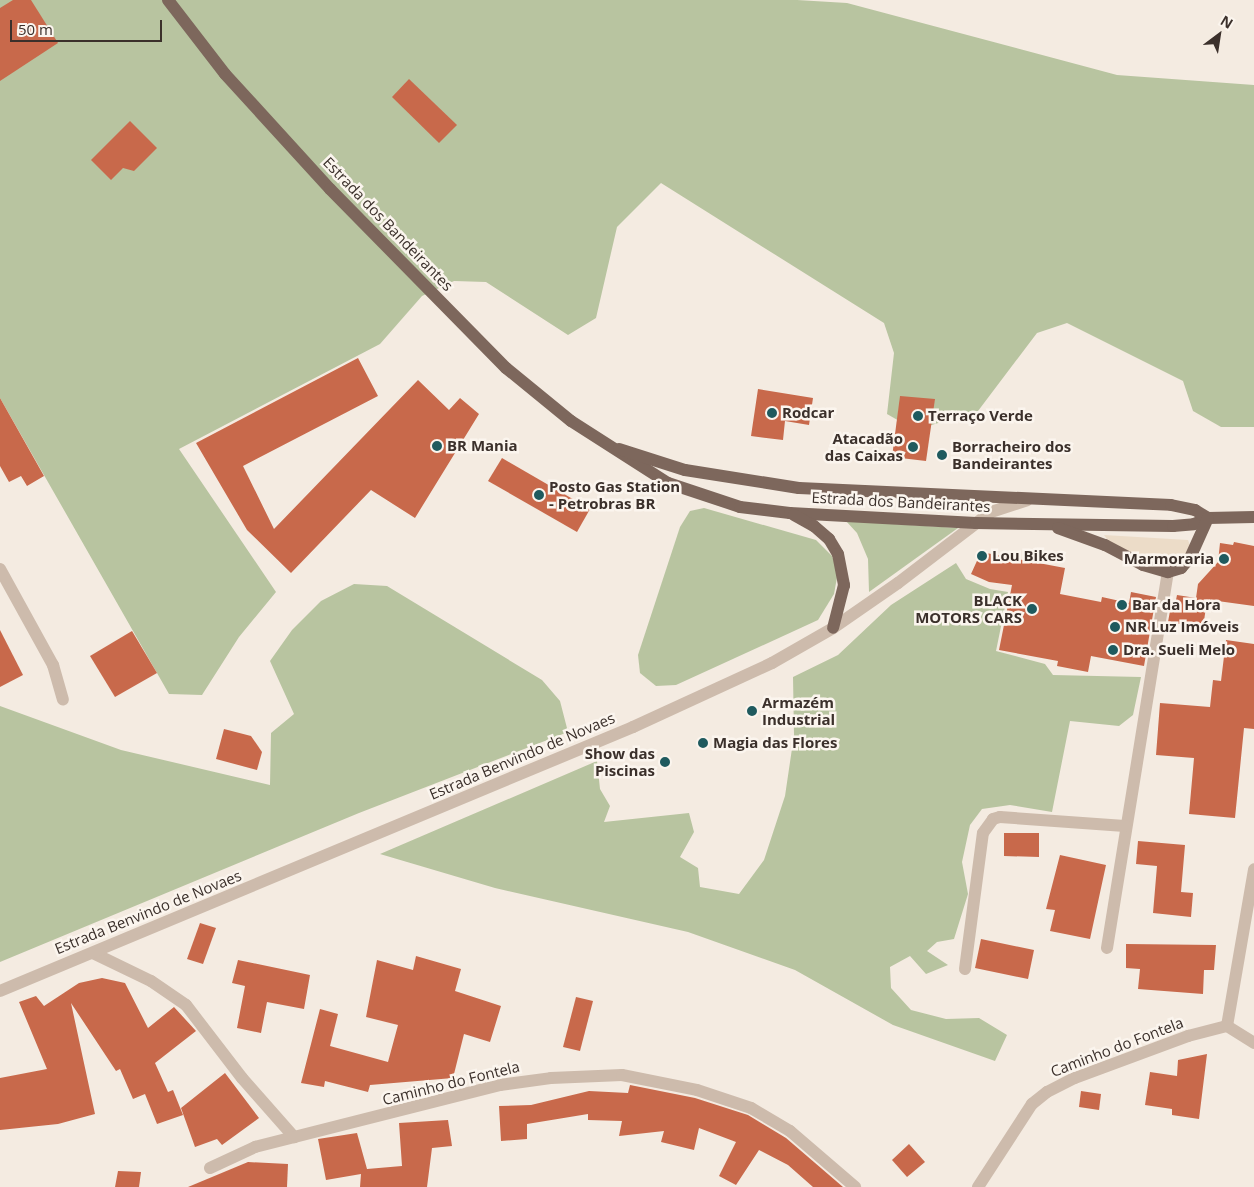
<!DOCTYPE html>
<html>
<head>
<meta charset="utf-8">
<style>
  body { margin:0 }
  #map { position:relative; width:1254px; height:1187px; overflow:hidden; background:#f4ebe1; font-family:"Open Sans",sans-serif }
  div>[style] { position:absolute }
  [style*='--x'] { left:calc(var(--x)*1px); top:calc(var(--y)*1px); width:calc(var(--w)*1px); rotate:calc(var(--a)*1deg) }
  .green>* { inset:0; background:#b8c4a0 }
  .plaza>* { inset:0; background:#ecdcc8 }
  .building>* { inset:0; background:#c8694b }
  .minor>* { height:12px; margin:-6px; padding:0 6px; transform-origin:6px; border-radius:6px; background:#cdbbac }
  .major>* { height:12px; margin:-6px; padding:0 6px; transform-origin:6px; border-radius:6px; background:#7d675c }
  .dots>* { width:14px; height:14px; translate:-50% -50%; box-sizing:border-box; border:2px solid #fbf5ee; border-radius:50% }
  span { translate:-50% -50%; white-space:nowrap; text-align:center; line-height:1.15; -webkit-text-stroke:5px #fbf5ee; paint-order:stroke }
  .street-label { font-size:15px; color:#3b302b }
  .poi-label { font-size:15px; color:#3b302b; font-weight:700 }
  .left { translate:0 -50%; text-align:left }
  .right { translate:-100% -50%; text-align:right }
  .north { position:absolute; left:1194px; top:10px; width:50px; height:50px; -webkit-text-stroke:4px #fbf5ee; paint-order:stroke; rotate:31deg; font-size:14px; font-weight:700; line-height:20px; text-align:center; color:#3b302b }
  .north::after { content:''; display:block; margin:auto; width:18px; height:22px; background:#3b302b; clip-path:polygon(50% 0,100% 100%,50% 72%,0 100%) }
  .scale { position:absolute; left:10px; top:20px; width:152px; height:22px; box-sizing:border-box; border:2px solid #3b302b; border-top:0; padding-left:6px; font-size:15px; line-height:18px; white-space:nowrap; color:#3b302b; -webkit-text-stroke:4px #fbf5ee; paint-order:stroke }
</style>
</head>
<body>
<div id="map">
  <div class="green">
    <i style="clip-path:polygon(0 0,797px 0,847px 3px,1117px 75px,1254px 85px,1254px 427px,1221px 427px,1193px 411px,1183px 381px,1067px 323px,1037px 333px,978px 411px,915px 430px,887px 414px,894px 353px,884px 323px,661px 183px,617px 227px,596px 318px,568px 335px,486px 282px,454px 281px,422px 296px,380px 344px,179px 449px,276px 592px,239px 637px,202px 695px,169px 694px,0 398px)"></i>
    <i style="clip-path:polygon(704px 508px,816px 540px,832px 556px,838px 572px,834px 594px,818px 620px,676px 685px,656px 686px,640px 673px,638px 655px,680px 527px,690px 511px)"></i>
    <i style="clip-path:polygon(846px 521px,958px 528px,869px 592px,868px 559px,857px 533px)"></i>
    <i style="clip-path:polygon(956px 563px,966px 579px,990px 589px,1008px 592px,996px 651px,1045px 664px,1053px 675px,1141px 677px,1133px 715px,1119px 726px,1070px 721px,1052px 812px,1010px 805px,982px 809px,970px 825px,962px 862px,968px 894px,954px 939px,937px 942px,927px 951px,948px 965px,926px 974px,910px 956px,890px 967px,891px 988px,911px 1010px,946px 1019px,979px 1018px,1007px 1035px,995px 1061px,893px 1025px,795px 970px,688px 932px,495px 888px,380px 854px,597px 761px,600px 789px,610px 806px,604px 822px,689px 813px,694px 832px,680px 857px,698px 868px,700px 887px,739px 894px,764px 860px,785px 796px,794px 735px,793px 677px,838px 655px,891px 605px)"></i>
    <i style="clip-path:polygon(354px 584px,387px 586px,542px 680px,560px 701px,568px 732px,359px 813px,0 962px,0 706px,121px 750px,270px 785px,271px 733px,294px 714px,270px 661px,292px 630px,321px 601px)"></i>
  </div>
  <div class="plaza">
    <i style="clip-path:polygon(1104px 535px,1188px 540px,1191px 548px,1185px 559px,1164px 569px,1109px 542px)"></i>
  </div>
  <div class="building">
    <i style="clip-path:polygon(13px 0,31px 0,58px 43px,0 81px,0 8px)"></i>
    <i style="clip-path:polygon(409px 79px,457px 125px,439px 143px,392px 97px)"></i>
    <i style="clip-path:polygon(130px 121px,157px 148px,134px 171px,123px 168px,111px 180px,91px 160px)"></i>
    <i style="clip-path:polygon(358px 358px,378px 396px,243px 466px,274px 529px,418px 380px,449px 410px,460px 398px,479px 414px,415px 518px,371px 490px,291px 573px,247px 530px,196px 443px)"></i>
    <i style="clip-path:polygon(758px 389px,813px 398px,809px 425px,785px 421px,783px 440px,751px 436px)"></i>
    <i style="clip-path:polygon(900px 396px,935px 399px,926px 461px,892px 457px)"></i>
    <i style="clip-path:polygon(0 398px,44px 476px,27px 486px,21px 476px,9px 482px,0 466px)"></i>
    <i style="clip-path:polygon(502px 458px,590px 509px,577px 532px,488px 481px)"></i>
    <i style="clip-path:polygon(1234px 542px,1254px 546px,1254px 606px,1203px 599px,1207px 600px,1203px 628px,1168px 622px,1172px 600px,1176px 600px,1177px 595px,1196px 598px,1198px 584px,1218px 562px,1220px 543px,1233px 545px)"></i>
    <i style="clip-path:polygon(981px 552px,1065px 568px,1060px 594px,1101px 602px,1102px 597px,1129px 603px,1131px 592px,1156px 597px,1144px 666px,1091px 656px,1088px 672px,1057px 666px,1058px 661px,999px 650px,1012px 585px,989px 582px,971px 574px)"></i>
    <i style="clip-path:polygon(0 630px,23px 675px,0 687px)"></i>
    <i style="clip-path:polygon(132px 631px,157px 673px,115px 697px,90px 656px)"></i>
    <i style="clip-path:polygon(1226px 640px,1254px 644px,1254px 729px,1244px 728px,1235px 818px,1189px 814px,1194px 758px,1156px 755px,1160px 703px,1210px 707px,1213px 680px,1221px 681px)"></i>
    <i style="clip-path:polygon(224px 729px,251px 736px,262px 752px,257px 770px,216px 759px)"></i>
    <i style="clip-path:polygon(1004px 833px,1039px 833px,1039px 857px,1004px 856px)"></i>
    <i style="clip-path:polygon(1138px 841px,1185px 845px,1181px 892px,1193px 893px,1191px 917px,1153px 913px,1157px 866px,1136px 864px)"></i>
    <i style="clip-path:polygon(1060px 855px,1106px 865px,1090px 939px,1050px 931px,1055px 910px,1046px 909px)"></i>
    <i style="clip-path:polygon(200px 923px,216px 928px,203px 964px,187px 959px)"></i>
    <i style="clip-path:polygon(981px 939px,1034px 950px,1028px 979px,975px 968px)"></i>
    <i style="clip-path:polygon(1126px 944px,1216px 945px,1214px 970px,1204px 970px,1203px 994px,1138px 989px,1140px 969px,1126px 968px)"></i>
    <i style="clip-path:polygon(416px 956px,461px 969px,455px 991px,501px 1006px,490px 1042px,464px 1034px,453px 1078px,370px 1085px,368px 1092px,325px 1081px,324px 1087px,301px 1083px,320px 1009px,338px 1014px,330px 1046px,388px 1062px,398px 1025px,366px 1017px,377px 960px,413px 970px)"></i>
    <i style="clip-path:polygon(238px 960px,310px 975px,304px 1009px,267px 1002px,261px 1033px,237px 1028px,245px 986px,232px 983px)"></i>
    <i style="clip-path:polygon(102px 978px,125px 983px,148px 1028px,174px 1007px,196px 1031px,155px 1063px,168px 1092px,173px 1090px,183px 1115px,157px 1124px,145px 1094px,133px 1099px,120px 1069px,116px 1071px,71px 1003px,95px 1114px,58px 1124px,0 1130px,0 1078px,47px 1069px,19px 1002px,36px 996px,44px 1006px,79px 983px)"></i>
    <i style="clip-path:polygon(576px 997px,593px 1001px,580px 1051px,563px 1047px)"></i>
    <i style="clip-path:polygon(1207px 1054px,1199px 1119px,1172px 1115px,1172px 1109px,1145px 1105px,1150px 1072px,1177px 1076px,1178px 1060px)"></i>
    <i style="clip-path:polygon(225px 1073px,259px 1118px,222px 1145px,217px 1139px,195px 1147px,181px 1108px)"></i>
    <i style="clip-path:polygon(630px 1085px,695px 1098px,748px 1115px,786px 1138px,843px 1187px,813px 1187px,788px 1165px,759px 1150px,736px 1185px,719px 1176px,736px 1142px,699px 1128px,694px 1150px,661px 1142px,664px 1131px,619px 1136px,622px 1121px,588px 1120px,588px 1114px,527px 1124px,527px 1139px,501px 1141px,499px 1106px,531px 1105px,589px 1091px,628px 1093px)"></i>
    <i style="clip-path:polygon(1081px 1091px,1101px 1094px,1099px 1110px,1079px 1107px)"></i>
    <i style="clip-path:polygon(448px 1120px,452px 1146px,432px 1148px,427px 1187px,360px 1187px,361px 1174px,326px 1180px,318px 1139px,357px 1133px,367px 1169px,402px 1166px,399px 1123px)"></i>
    <i style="clip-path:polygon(909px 1144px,925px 1162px,907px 1177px,892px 1160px)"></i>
    <i style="clip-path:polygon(248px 1162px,288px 1164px,287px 1187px,188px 1187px)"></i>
    <i style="clip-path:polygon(118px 1171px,141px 1172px,139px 1187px,115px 1187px)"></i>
  </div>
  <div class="minor">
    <i style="--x:0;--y:569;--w:110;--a:61.1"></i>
    <i style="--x:53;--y:665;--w:36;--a:74"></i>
    <i style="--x:1107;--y:948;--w:381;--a:-80.8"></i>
    <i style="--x:93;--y:953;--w:64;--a:25.8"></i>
    <i style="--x:151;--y:981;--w:42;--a:34.4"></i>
    <i style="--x:186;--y:1005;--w:92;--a:52.5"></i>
    <i style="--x:242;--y:1078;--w:79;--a:48.6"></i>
    <i style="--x:965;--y:969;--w:137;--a:-82.5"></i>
    <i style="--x:983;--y:833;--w:17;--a:-54"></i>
    <i style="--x:993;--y:819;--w:7;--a:-16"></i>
    <i style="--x:1000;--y:817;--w:125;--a:4.1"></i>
    <i style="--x:0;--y:991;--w:686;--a:-22.64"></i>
    <i style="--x:633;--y:727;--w:153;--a:-24.7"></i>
    <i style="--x:772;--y:663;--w:70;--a:-29.8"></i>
    <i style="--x:833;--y:628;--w:79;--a:-34.7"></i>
    <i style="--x:898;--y:583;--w:117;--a:-37.4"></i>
    <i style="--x:991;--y:512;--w:38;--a:-18"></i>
    <i style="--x:1227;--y:1026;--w:159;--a:-80.2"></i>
    <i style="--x:1227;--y:1026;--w:32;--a:32"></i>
    <i style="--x:210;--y:1168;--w:50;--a:-25"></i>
    <i style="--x:255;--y:1147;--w:253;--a:-14.2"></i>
    <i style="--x:500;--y:1085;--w:51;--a:-7.8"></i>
    <i style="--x:551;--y:1078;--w:71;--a:-2.4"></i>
    <i style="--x:622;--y:1075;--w:76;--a:11.3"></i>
    <i style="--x:697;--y:1090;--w:57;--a:18.4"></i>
    <i style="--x:751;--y:1108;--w:45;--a:30.5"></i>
    <i style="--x:790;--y:1131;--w:86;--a:40.7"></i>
    <i style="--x:978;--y:1187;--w:99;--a:-57"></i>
    <i style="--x:1032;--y:1104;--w:19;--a:-39"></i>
    <i style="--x:1047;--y:1092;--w:31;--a:-27"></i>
    <i style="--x:1075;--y:1078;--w:121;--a:-20.4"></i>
    <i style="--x:1188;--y:1036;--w:40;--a:-14.4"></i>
  </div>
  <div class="major">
    <i style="--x:168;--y:0;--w:93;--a:52.4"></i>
    <i style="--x:225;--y:74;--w:156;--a:47.6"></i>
    <i style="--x:330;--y:189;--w:251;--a:45.5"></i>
    <i style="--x:506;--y:368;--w:84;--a:39.2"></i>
    <i style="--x:571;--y:421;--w:115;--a:32.6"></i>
    <i style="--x:668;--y:483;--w:76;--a:18.4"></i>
    <i style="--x:740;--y:507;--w:50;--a:6.8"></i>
    <i style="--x:790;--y:513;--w:186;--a:3.1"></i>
    <i style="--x:976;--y:523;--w:197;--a:0.9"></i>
    <i style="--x:1173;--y:526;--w:21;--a:-5"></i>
    <i style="--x:1194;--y:524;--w:15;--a:-23"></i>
    <i style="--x:1208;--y:518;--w:46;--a:-1.2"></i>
    <i style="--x:619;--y:449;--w:69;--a:17.7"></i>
    <i style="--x:685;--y:470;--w:115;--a:9"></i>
    <i style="--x:799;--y:488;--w:372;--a:2.6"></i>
    <i style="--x:1171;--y:505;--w:25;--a:12"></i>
    <i style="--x:1195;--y:510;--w:15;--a:32"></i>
    <i style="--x:794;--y:515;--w:23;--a:29"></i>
    <i style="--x:814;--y:526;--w:20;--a:41"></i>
    <i style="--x:829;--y:539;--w:17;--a:59"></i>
    <i style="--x:838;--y:554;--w:32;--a:79"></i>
    <i style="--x:844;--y:585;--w:44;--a:104.3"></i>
    <i style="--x:1058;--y:528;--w:50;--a:19.9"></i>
    <i style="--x:1105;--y:545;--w:43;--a:27.8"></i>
    <i style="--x:1143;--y:565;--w:26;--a:16"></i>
    <i style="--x:1168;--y:572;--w:14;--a:-17"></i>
    <i style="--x:1181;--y:568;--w:13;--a:-48"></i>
    <i style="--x:1190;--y:558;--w:44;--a:-65.8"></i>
  </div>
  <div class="dots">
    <i style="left:772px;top:413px;background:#1f5a5e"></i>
    <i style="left:918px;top:416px;background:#1f5a5e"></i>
    <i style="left:437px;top:446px;background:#1f5a5e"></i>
    <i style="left:913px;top:447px;background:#1f5a5e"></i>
    <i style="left:942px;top:455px;background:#1f5a5e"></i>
    <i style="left:539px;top:495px;background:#1f5a5e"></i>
    <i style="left:982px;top:556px;background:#1f5a5e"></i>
    <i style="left:1224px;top:559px;background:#1f5a5e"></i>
    <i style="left:1122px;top:605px;background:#1f5a5e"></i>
    <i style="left:1032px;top:609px;background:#1f5a5e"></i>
    <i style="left:1115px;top:627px;background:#1f5a5e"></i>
    <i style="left:1113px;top:650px;background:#1f5a5e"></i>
    <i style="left:752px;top:711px;background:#1f5a5e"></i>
    <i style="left:703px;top:743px;background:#1f5a5e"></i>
    <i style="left:665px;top:762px;background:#1f5a5e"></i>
  </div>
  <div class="street-label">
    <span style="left:388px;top:224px;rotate:46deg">Estrada dos Bandeirantes</span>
    <span style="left:901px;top:502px;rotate:3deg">Estrada dos Bandeirantes</span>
    <span style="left:522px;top:756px;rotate:-23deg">Estrada Benvindo de Novaes</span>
    <span style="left:148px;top:912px;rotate:-22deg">Estrada Benvindo de Novaes</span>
    <span style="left:1117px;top:1047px;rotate:-21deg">Caminho do Fontela</span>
    <span style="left:451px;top:1083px;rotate:-14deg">Caminho do Fontela</span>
  </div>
  <div class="poi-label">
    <span class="left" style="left:782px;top:413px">Rodcar</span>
    <span class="left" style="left:928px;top:416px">Terraço Verde</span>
    <span class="right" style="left:903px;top:447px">Atacadão<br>das Caixas</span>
    <span class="left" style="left:447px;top:446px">BR Mania</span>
    <span class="left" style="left:952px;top:455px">Borracheiro dos<br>Bandeirantes</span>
    <span class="left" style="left:549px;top:495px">Posto Gas Station<br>- Petrobras BR</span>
    <span class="left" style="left:992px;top:556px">Lou Bikes</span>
    <span class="right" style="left:1214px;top:559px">Marmoraria</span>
    <span class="right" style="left:1022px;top:609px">BLACK<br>MOTORS CARS</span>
    <span class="left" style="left:1132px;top:605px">Bar da Hora</span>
    <span class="left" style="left:1125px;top:627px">NR Luz Imóveis</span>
    <span class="left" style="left:1123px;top:650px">Dra. Sueli Melo</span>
    <span class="left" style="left:762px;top:711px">Armazém<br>Industrial</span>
    <span class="left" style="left:713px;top:743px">Magia das Flores</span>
    <span class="right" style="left:655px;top:762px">Show das<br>Piscinas</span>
  </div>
  <div class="north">N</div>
  <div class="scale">50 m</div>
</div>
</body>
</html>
